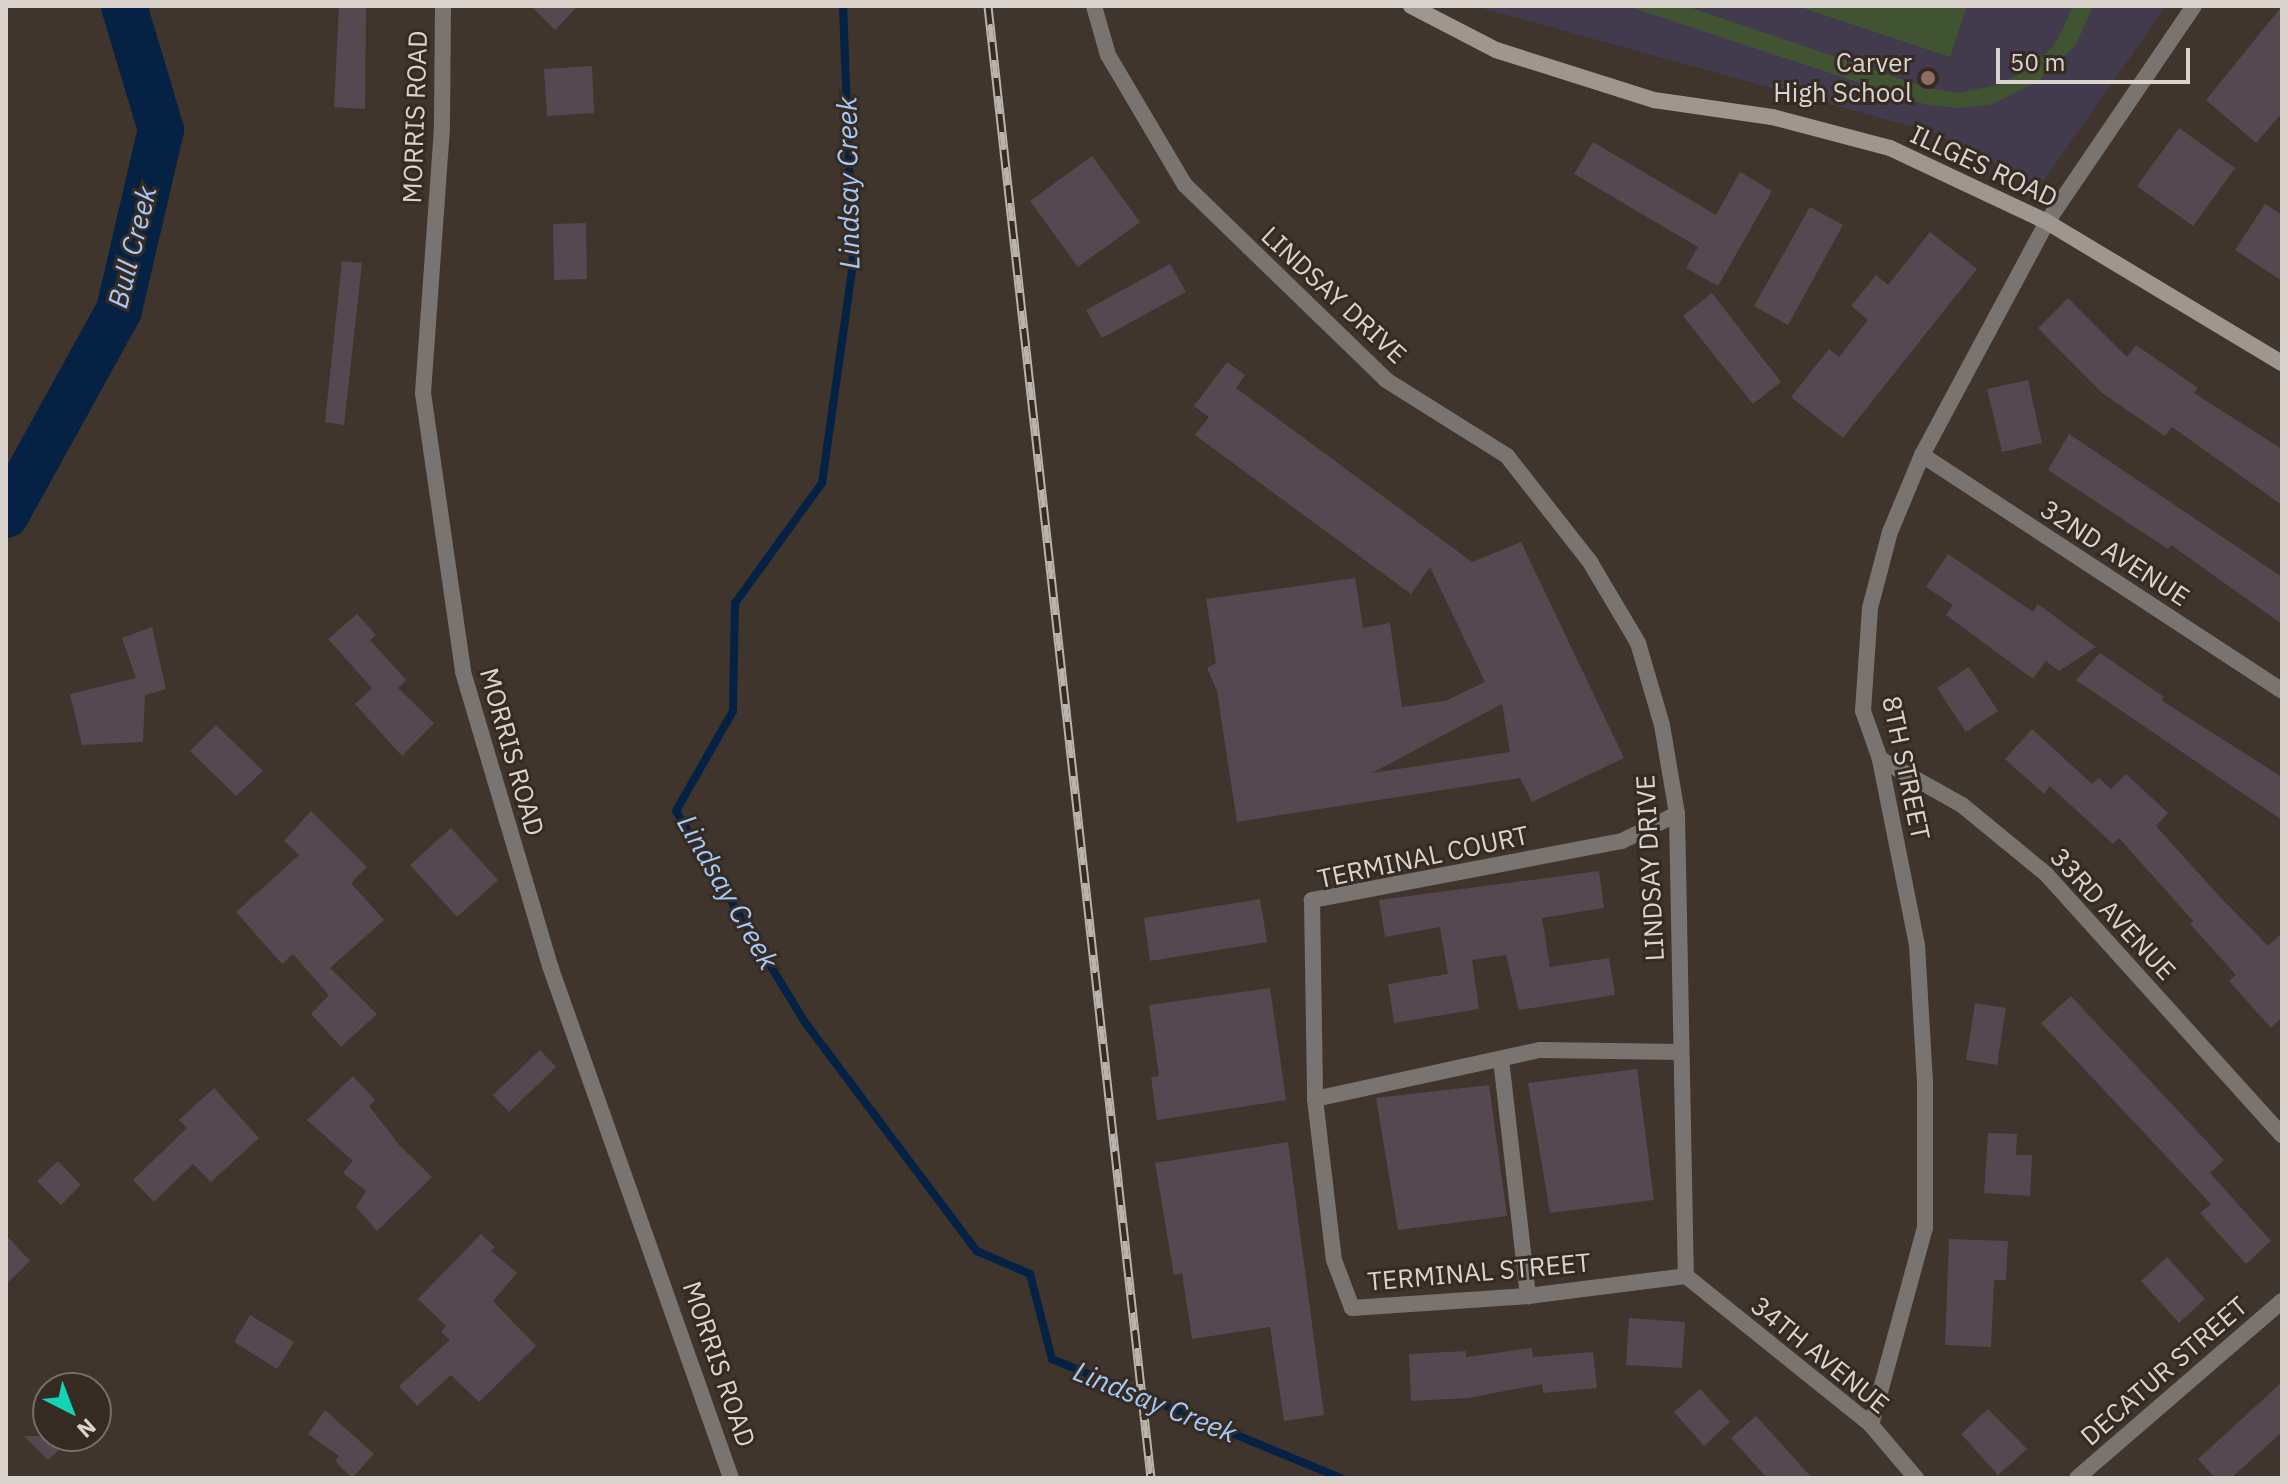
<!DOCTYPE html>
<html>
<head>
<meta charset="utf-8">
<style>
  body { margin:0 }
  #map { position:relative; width:2288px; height:1484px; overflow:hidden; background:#3f352c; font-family:"IBM Plex Sans",sans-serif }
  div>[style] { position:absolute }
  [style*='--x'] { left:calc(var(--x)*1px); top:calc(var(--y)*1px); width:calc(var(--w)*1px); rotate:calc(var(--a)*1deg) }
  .education>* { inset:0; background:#413b4d }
  .green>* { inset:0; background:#405431 }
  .stream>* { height:8px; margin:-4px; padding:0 4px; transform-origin:4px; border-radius:4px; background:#052144 }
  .river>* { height:46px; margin:-23px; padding:0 23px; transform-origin:23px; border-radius:23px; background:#052144 }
  .building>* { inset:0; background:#554851 }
  .street>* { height:16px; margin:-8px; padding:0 8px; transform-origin:8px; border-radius:8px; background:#7a7470 }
  .secondary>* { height:16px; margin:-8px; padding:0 8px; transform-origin:8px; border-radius:8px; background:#9f968f }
  .rail>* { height:9px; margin-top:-4.5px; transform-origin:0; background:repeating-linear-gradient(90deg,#352b22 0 18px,#bab2ac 0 36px); box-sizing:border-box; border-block:2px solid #bab2ac }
  .dots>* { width:22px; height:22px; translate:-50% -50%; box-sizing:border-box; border:4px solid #352b22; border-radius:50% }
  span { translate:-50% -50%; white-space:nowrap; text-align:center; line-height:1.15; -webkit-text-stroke:6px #352b22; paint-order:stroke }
  .poi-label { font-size:26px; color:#dad3ce }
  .right { translate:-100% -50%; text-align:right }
  .street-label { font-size:26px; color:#dad3ce }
  .water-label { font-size:28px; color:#a4cafd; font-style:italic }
  .frame { position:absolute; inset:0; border:8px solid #dad3ce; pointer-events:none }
  .north { position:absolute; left:32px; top:1372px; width:80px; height:80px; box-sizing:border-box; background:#352b22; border:2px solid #776e67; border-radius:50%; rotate:138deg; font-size:22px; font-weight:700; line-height:32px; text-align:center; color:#dad3ce }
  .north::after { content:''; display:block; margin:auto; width:28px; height:36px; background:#11d5b4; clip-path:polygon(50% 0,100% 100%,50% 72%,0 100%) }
  .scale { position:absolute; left:1996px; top:48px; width:194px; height:36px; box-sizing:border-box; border:4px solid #dad3ce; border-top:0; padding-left:10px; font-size:24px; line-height:28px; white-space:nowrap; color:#dad3ce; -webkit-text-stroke:6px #352b22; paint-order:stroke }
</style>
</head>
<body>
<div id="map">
  <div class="education">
    <i style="clip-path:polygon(1474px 6px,2166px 6px,2039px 187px,1935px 133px)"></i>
  </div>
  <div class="green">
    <i style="clip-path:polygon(1627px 6px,1686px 6px,1927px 88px,1958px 93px,2001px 84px,2032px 67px,2056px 43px,2073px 6px,2093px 6px,2076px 45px,2038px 81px,1991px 105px,1960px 108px,1927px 105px)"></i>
    <i style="clip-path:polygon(1797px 6px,1967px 6px,1950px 57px)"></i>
  </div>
  <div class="stream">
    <i style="--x:843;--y:6;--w:257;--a:87.8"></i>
    <i style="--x:853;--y:263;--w:222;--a:98"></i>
    <i style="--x:822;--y:483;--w:148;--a:125.9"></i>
    <i style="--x:735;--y:603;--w:108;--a:91.1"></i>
    <i style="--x:733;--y:711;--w:115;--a:119.7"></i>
    <i style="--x:676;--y:811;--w:246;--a:58.6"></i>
    <i style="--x:804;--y:1021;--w:288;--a:53.1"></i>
    <i style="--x:977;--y:1251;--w:58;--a:23.5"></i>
    <i style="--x:1030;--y:1274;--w:88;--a:75.5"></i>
    <i style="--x:1052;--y:1359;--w:313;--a:22.4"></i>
  </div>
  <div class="river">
    <i style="--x:6;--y:515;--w:234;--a:-61.1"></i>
    <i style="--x:119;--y:310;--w:185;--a:-76.9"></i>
    <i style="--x:161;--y:130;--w:129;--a:-106.6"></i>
  </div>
  <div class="building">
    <i style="clip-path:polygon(339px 6px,366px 6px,365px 109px,334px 107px)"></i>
    <i style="clip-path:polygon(531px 6px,578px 6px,555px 30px)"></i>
    <i style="clip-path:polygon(2282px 6px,2282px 113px,2256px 143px,2206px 100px)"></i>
    <i style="clip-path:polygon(592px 66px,594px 113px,547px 116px,544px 69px)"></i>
    <i style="clip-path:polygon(2179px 128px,2235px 168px,2193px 226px,2137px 186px)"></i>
    <i style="clip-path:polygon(1593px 142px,1716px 215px,1740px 172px,1772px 191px,1718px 286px,1686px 268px,1698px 247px,1574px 174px)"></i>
    <i style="clip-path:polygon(1092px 156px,1140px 222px,1078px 267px,1030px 201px)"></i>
    <i style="clip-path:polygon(2265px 204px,2282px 215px,2282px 281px,2235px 250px)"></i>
    <i style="clip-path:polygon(1810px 207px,1843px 225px,1788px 325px,1754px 306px)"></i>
    <i style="clip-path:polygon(586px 223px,587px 279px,554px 280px,553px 224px)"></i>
    <i style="clip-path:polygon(1930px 232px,1977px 269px,1843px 438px,1791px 397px,1829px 349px,1839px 357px,1868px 320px,1851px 306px,1876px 275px,1888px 285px)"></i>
    <i style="clip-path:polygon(342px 261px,362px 263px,344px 425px,325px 422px)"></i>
    <i style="clip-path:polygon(1170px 264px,1186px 292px,1102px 338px,1086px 310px)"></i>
    <i style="clip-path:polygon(1712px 293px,1781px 382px,1753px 404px,1683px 316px)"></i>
    <i style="clip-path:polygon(2068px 298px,2127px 357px,2136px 345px,2198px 388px,2194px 393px,2282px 449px,2282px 505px,2172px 427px,2165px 436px,2102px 393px,2038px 328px)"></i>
    <i style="clip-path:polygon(evenodd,1227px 362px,1245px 375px,1236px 388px,1472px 562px,1521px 542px,1624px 758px,1532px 802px,1520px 778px,1237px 822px,1217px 691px,1207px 668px,1216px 663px,1206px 599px,1355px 578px,1363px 628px,1390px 623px,1402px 707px,1445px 701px,1485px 682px,1430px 567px,1411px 594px,1195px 435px,1209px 417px,1194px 406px,1227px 362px,1502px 704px,1510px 752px,1372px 773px,1502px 704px)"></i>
    <i style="clip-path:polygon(2028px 380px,2042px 443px,2002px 452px,1987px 389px)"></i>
    <i style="clip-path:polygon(2069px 434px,2282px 577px,2282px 624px,2171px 545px,2168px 549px,2048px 470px)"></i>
    <i style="clip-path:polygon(1948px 554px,2033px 612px,2038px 604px,2096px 647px,2059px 671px,2046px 661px,2033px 679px,1946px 615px,1953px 605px,1926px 587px)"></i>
    <i style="clip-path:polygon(357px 614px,376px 635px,370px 640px,406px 680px,398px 688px,434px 723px,402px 756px,355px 704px,372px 688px,328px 639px)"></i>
    <i style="clip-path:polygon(152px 627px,166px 689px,145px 695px,143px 742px,82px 745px,70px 694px,136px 678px,122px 638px)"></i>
    <i style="clip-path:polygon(2100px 653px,2164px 697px,2161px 700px,2282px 777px,2282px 820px,2076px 680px)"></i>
    <i style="clip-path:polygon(1969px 667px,1998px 711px,1966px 732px,1937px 688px)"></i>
    <i style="clip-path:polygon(216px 725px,263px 771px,236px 796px,190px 751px)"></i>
    <i style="clip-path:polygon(2032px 729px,2092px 784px,2099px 778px,2111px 789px,2126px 774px,2168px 813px,2156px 826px,2220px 897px,2268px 946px,2282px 933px,2282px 1017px,2271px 1028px,2229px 981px,2236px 975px,2190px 924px,2193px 921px,2119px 838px,2113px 844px,2050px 786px,2044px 794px,2005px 759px)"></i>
    <i style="clip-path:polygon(311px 811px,367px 867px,351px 883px,384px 920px,330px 968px,377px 1014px,341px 1047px,311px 1014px,329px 995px,293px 954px,282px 964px,236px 912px,299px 855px,284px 841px)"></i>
    <i style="clip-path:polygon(451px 828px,498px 880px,457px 917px,410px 865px)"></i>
    <i style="clip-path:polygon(1599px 871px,1604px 908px,1542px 918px,1550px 967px,1609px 958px,1615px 995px,1519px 1010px,1506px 955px,1472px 960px,1479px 1009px,1394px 1023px,1388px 984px,1448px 974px,1440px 927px,1385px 937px,1379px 900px)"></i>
    <i style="clip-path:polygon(1260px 899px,1267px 942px,1150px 961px,1144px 918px)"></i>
    <i style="clip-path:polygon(1270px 988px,1286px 1100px,1157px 1120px,1151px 1077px,1159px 1076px,1149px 1005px)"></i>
    <i style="clip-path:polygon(2071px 996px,2224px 1160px,2210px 1173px,2271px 1241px,2246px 1264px,2200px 1213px,2211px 1204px,2041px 1023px)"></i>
    <i style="clip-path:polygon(1975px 1003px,2006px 1008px,1997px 1065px,1966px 1060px)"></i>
    <i style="clip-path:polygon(540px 1050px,556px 1067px,509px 1112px,493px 1095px)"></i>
    <i style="clip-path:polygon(1637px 1069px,1654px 1200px,1550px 1213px,1528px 1083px)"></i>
    <i style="clip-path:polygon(353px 1076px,375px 1100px,369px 1106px,400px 1146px,432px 1177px,377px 1231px,356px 1207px,366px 1191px,343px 1173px,353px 1161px,307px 1120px)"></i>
    <i style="clip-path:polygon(1489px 1085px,1507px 1216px,1398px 1230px,1376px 1098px)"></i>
    <i style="clip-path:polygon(214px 1088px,259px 1138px,211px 1182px,193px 1164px,154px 1202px,133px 1180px,187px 1128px,179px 1120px)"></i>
    <i style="clip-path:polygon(1988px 1133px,2017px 1134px,2016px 1155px,2032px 1155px,2030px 1196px,1984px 1193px)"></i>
    <i style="clip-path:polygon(1288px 1142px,1324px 1415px,1284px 1421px,1270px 1327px,1192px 1339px,1182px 1273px,1174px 1275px,1155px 1163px)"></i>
    <i style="clip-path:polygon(58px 1161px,81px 1185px,61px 1205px,37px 1181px)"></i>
    <i style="clip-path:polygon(481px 1234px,495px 1247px,491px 1251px,517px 1273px,493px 1301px,536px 1346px,479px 1402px,451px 1375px,417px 1406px,399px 1386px,450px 1340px,441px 1332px,446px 1326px,418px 1299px)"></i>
    <i style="clip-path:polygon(6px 1235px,30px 1261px,6px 1284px)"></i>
    <i style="clip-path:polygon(1949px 1239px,2008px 1241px,2006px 1280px,1994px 1280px,1991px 1347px,1945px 1345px)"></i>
    <i style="clip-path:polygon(2167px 1257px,2205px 1299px,2179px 1323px,2141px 1281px)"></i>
    <i style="clip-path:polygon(250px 1315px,294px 1342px,277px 1369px,234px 1342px)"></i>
    <i style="clip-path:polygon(1629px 1318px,1685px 1322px,1682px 1368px,1626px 1365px)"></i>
    <i style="clip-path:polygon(1532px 1348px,1533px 1357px,1593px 1352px,1597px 1388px,1543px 1393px,1542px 1384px,1468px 1398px,1411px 1401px,1409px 1354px,1466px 1351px,1466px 1357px)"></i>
    <i style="clip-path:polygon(2282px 1382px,2282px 1432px,2231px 1478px,2215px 1478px,2198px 1459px)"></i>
    <i style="clip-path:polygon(1700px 1389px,1730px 1422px,1704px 1446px,1674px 1412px)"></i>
    <i style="clip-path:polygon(1988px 1409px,2027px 1449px,1998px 1475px,1961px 1434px)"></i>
    <i style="clip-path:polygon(325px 1410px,374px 1454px,352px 1478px,335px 1461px,339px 1456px,308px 1434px)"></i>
    <i style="clip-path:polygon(1756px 1416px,1812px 1478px,1767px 1478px,1731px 1438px)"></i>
    <i style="clip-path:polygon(24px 1436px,75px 1436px,48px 1460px)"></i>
  </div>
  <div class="street">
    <i style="--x:443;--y:6;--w:122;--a:90.5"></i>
    <i style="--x:442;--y:128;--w:266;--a:94.1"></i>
    <i style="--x:423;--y:393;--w:282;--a:81.8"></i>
    <i style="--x:463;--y:672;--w:307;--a:73.5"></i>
    <i style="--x:550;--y:966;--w:543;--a:70.53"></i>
    <i style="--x:1094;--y:6;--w:51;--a:74.1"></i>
    <i style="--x:1108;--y:55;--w:151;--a:59.4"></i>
    <i style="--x:1185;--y:185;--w:280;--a:44.1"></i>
    <i style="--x:1386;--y:380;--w:143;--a:32.1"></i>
    <i style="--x:1507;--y:456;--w:135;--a:51.9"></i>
    <i style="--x:1590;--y:562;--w:94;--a:59.3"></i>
    <i style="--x:1638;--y:643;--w:85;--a:73.7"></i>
    <i style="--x:1662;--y:725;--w:90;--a:80.4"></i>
    <i style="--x:1677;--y:814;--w:462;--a:88.9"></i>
    <i style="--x:1922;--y:455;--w:430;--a:33.2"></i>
    <i style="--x:1880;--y:759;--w:94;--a:29.3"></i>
    <i style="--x:1962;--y:805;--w:109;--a:39.4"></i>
    <i style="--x:2046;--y:874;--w:352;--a:47.9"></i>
    <i style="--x:1677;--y:814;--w:61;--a:153.9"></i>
    <i style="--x:1622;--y:841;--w:316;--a:169.2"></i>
    <i style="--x:1312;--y:900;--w:199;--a:89.1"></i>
    <i style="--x:1315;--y:1099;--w:162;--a:83.3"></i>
    <i style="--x:1334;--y:1260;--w:51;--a:69.4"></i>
    <i style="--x:1352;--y:1308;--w:176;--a:-3.9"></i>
    <i style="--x:1528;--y:1296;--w:159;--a:-7.2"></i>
    <i style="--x:1501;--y:1059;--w:239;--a:83.5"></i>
    <i style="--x:1315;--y:1099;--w:230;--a:-12.3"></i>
    <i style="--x:1540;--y:1050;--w:141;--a:0.8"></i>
    <i style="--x:1686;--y:1276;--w:238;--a:38.8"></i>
    <i style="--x:1871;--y:1425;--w:70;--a:49.7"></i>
    <i style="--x:1871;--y:1425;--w:204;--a:-74.7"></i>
    <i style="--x:1925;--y:1228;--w:145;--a:-90"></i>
    <i style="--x:1925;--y:1083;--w:138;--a:-93.3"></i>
    <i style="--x:1917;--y:945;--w:190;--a:-101.3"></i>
    <i style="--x:1880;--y:759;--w:51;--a:-109.5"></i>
    <i style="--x:1863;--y:711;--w:103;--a:-86.1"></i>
    <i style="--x:1870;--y:608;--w:79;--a:-75.3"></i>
    <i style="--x:1890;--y:532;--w:83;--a:-67.4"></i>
    <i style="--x:1922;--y:455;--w:264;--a:-61.8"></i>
    <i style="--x:2047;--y:222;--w:261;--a:-55.8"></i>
    <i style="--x:2077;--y:1478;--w:271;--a:-40.8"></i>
  </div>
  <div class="secondary">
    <i style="--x:1411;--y:6;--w:96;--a:27.4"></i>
    <i style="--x:1496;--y:50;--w:166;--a:17.6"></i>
    <i style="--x:1654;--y:100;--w:119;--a:8.2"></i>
    <i style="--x:1772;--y:117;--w:122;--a:14.7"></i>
    <i style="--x:1890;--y:148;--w:174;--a:25.2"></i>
    <i style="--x:2047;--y:222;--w:274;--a:31"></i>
  </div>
  <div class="rail">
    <i style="--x:988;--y:6;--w:1481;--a:83.68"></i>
  </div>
  <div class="dots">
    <i style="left:1928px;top:78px;background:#8d6e63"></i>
  </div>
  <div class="poi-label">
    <span class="right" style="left:1912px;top:78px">Carver<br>High School</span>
  </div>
  <div class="street-label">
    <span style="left:415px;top:117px;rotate:-88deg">MORRIS ROAD</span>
    <span style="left:1984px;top:166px;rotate:25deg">ILLGES ROAD</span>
    <span style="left:1334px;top:295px;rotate:43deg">LINDSAY DRIVE</span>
    <span style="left:2115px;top:553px;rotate:33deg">32ND AVENUE</span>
    <span style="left:512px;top:752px;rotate:74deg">MORRIS ROAD</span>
    <span style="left:1906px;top:768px;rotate:78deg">8TH STREET</span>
    <span style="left:1423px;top:857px;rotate:-12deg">TERMINAL COURT</span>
    <span style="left:1650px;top:868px;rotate:-93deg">LINDSAY DRIVE</span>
    <span style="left:2113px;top:914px;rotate:47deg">33RD AVENUE</span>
    <span style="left:1479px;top:1272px;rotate:-5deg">TERMINAL STREET</span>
    <span style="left:1820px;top:1355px;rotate:39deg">34TH AVENUE</span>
    <span style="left:719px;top:1364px;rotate:71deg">MORRIS ROAD</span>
    <span style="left:2164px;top:1371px;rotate:-41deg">DECATUR STREET</span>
  </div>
  <div class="water-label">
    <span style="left:848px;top:183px;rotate:-91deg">Lindsay Creek</span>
    <span style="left:132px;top:247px;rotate:-76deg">Bull Creek</span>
    <span style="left:728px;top:892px;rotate:60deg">Lindsay Creek</span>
    <span style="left:1155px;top:1402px;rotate:22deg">Lindsay Creek</span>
  </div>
  <div class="frame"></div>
  <div class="north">N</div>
  <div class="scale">50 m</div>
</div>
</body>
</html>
